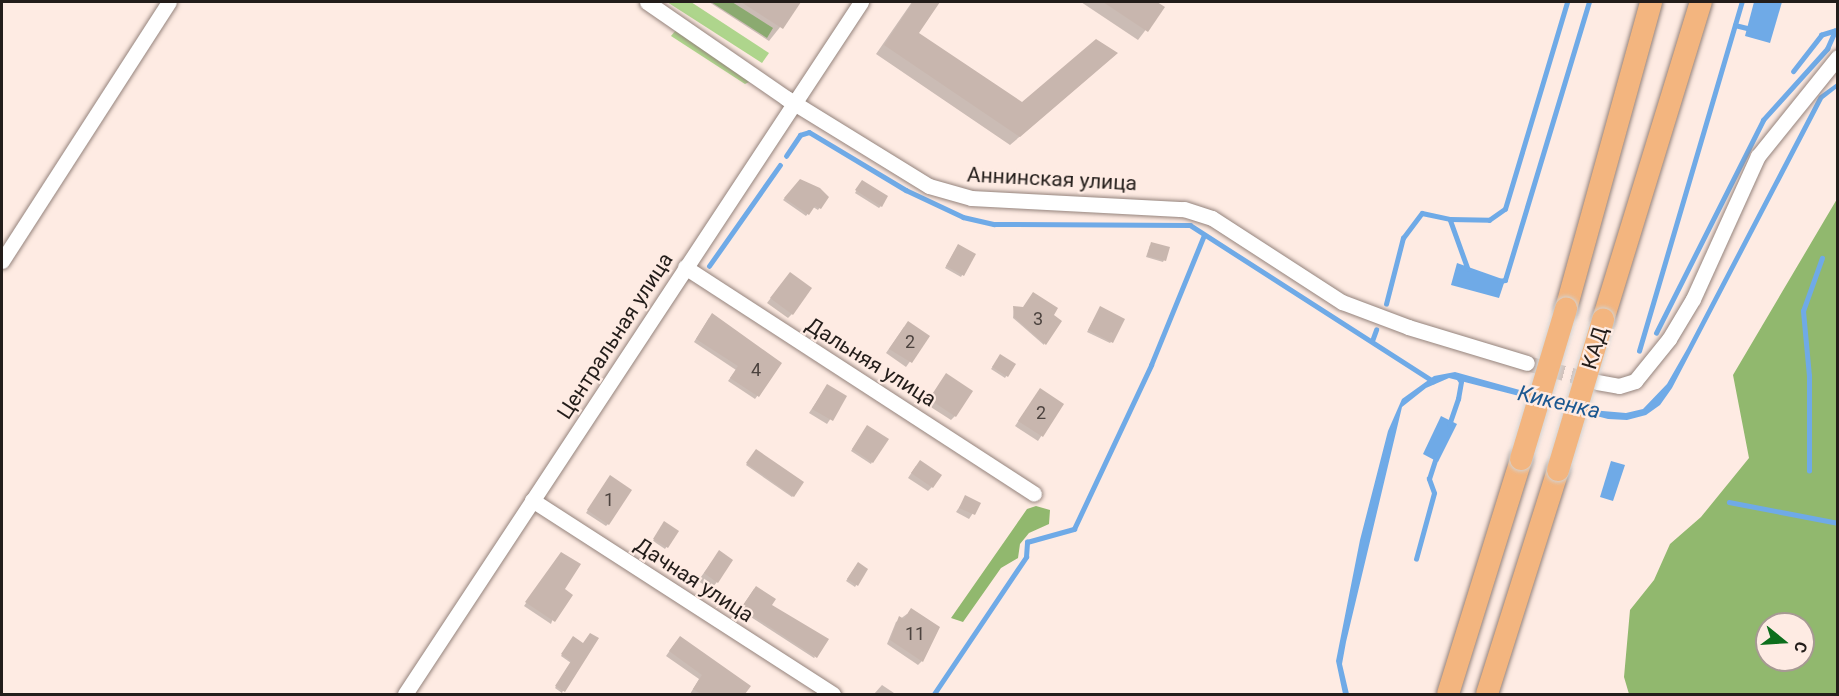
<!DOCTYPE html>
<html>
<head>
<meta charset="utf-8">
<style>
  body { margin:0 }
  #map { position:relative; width:1839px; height:696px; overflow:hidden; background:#feebe3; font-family:Roboto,sans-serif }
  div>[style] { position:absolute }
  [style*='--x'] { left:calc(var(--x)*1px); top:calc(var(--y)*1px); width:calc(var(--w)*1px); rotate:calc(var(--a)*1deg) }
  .green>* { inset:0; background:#aed58c }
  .forest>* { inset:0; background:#91b86e }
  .water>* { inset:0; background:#6faae7 }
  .pier>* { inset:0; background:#feebe3 }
  .shadow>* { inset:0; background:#0003 }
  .stream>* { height:4.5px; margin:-2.25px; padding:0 2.25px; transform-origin:2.25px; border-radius:2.25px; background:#6faae7 }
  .building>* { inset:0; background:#c8b6ae }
  .minor-tunnel>* { height:15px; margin-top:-7.5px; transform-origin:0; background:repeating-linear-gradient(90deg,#d2c2bb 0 15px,transparent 0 23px) }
  .roads { filter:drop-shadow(0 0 2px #94837c) drop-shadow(0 0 2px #94837c) }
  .minor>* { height:15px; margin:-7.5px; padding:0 7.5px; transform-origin:7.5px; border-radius:7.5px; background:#fff }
  .highway>* { height:22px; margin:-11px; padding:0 11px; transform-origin:11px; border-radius:11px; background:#f3b57f }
  .bridges { filter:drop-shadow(0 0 2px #d3d2d1) drop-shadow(0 0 2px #d3d2d1) }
  .highway-bridge>* { height:22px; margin:-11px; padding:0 11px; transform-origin:11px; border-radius:11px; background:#f3b57f }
  span { translate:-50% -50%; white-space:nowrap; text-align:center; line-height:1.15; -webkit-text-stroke:4.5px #feebe3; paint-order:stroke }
  .number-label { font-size:18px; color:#4c433f }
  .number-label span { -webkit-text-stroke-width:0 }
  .street-label { font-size:21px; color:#231d1a }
  .water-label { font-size:22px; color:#1b5790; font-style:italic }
  .frame { position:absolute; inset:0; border:3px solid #231d1a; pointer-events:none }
  .north { position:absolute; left:1755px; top:612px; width:60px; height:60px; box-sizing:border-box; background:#feebe3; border:2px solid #a69993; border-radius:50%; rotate:108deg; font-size:16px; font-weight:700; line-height:24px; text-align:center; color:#231d1a }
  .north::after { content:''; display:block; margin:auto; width:21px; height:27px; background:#0d6e1c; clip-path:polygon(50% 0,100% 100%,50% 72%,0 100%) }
</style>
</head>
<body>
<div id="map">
  <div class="green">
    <i style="clip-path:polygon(667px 2px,691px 2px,769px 53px,762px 63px)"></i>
    <i style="clip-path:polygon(711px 2px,732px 2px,773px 28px,767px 38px)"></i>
    <i style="clip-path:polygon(676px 30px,751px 81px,745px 84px,671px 36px)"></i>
  </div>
  <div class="forest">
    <i style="clip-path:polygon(evenodd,1837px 199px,1837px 694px,1629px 694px,1624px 677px,1630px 610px,1654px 580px,1670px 544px,1701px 517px,1749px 458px,1733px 375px,1837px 199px,1767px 624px,1803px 624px,1803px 660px,1767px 660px,1767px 624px)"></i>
    <i style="clip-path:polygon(1036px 506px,1050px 510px,1049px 524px,1029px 533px,1020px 544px,1018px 558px,1001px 568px,963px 622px,951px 618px,1027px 509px)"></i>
  </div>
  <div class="water">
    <i style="clip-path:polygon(1754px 2px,1782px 2px,1770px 43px,1745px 36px)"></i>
    <i style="clip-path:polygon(1837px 83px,1837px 88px,1823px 99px,1672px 388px,1660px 405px,1646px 415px,1627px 420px,1608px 419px,1449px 378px,1426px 388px,1402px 407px,1346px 642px,1342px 664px,1349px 694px,1343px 694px,1336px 661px,1360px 540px,1388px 431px,1402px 399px,1434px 376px,1455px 372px,1591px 410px,1626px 413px,1643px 409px,1667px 384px,1687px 349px,1819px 96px)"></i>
    <i style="clip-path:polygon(1457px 263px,1505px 280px,1499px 298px,1451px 285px)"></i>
    <i style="clip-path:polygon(1441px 416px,1457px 424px,1438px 462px,1423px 454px)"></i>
    <i style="clip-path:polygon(1611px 461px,1625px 465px,1613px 501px,1600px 497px)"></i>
  </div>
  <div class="pier">
    <i style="clip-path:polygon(1521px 389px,1601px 407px,1597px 420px,1517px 401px)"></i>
  </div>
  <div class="shadow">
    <i style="clip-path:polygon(709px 2px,800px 2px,769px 41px)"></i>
    <i style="clip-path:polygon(912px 2px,938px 2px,917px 33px,1022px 104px,1116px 54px,1010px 145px,876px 54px)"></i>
    <i style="clip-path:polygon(1081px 2px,1154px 2px,1163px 7px,1138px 40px)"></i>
    <i style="clip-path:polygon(801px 180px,827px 197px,818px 210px,813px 207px,806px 216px,783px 200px)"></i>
    <i style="clip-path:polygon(861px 183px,881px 206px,879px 208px,855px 193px)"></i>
    <i style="clip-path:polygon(1150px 245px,1164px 260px,1163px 262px,1146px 257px)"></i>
    <i style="clip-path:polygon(957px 247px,974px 255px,961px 277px,945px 268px)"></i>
    <i style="clip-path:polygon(786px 278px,792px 314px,788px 318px,767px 303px)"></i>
    <i style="clip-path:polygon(1014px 308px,1052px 316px,1044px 345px,1013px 318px)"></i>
    <i style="clip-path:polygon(1099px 310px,1111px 342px,1110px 343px,1087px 332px)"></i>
    <i style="clip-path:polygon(709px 318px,780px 364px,755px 399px,728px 381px,736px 370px,694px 342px)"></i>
    <i style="clip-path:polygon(904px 327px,928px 336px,906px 367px,886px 353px)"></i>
    <i style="clip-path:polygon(999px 358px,1014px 364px,1005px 378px,991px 369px)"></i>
    <i style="clip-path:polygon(946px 375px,955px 416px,951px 420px,926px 404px)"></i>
    <i style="clip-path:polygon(827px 386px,845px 397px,827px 424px,809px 413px)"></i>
    <i style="clip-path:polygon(1040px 390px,1062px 404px,1038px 441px,1015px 426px)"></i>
    <i style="clip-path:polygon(866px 428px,872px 462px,871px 464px,851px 451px)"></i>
    <i style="clip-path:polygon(755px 452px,793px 496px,792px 497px,746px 465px)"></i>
    <i style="clip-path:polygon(916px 466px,932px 487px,928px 491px,908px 478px)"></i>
    <i style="clip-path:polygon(608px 479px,608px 524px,606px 526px,586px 513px)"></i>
    <i style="clip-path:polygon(966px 497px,979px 504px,969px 519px,956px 512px)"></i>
    <i style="clip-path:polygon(663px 525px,677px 531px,665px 549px,653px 541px)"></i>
    <i style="clip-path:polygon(719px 552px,717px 582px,711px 589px,698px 581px)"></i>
    <i style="clip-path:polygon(559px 556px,563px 590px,551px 624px,524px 606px)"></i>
    <i style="clip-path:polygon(856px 566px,866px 570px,855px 587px,846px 581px)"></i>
    <i style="clip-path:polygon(754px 589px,815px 657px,814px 658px,740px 610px)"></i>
    <i style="clip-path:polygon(907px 614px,922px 661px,918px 665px,887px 644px,896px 622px)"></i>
    <i style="clip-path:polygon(571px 640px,583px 644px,562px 693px,555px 688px,571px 663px,561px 656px)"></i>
    <i style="clip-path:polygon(676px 642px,749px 686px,744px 694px,690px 694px,699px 679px,666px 656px)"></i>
    <i style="clip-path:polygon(882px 685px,894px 693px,894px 694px,874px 694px)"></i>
  </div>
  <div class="stream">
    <i style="--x:1735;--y:25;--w:12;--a:14"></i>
    <i style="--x:786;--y:156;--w:25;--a:-56"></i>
    <i style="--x:800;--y:135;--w:9;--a:-18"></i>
    <i style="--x:809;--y:132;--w:113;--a:30.9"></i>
    <i style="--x:906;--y:190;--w:63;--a:25.3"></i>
    <i style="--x:963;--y:217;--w:32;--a:13"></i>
    <i style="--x:994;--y:224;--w:196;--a:0.3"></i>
    <i style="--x:1190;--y:225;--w:289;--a:32.7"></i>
    <i style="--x:1450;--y:219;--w:53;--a:70.2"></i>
    <i style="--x:709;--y:266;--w:123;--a:-54.9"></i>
    <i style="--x:1499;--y:281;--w:6;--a:-9"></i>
    <i style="--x:1505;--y:280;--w:290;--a:-73.2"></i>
    <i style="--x:1386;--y:304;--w:68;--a:-75.6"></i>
    <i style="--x:1403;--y:238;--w:31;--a:-53"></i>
    <i style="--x:1422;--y:213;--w:29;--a:12"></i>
    <i style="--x:1450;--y:219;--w:39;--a:1"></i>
    <i style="--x:1489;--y:220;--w:19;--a:-35"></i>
    <i style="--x:1505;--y:209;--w:216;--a:-73.3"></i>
    <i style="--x:1656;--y:333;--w:238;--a:-63.3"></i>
    <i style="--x:1763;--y:120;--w:96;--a:-48"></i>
    <i style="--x:1827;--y:49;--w:20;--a:-66"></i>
    <i style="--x:1835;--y:31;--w:14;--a:163"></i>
    <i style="--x:1822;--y:35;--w:46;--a:127.9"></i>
    <i style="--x:1372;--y:341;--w:12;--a:-70"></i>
    <i style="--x:1639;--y:351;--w:364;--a:-73.6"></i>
    <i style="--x:1449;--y:425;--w:28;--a:-71"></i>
    <i style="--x:1458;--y:399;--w:17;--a:-80"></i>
    <i style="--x:1461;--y:382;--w:7;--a:-124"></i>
    <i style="--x:1809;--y:471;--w:95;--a:-90"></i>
    <i style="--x:1809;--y:376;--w:65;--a:-95.3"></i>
    <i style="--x:1803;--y:311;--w:56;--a:-70.3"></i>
    <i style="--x:1729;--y:502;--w:111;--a:10.9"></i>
    <i style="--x:1416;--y:559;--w:68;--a:-74.7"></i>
    <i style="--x:1434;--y:493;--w:15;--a:-110"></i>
    <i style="--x:1429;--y:479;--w:25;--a:-72"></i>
    <i style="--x:934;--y:694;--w:165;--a:-56.1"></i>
    <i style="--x:1026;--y:557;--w:15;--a:-86"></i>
    <i style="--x:1027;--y:542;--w:49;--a:-15.5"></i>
    <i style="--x:1074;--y:529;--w:181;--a:-64.8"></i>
    <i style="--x:1151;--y:365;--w:140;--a:-67.8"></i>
  </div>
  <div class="building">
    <i style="clip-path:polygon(741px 2px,801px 2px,783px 29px)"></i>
    <i style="clip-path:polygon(913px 2px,940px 2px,919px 33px,1022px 102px,1096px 39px,1118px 53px,1020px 137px,884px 45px)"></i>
    <i style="clip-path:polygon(1103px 2px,1157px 2px,1165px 7px,1148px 32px)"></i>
    <i style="clip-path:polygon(800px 179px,820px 188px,829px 197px,821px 209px,815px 206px,809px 215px,784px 198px)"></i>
    <i style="clip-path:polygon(862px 180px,888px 196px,882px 207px,855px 190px)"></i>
    <i style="clip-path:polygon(1151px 242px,1170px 247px,1166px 261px,1147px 256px)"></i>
    <i style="clip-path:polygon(958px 244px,976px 254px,964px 276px,946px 266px)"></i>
    <i style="clip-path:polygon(790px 272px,812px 288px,793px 315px,770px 298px)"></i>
    <i style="clip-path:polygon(1033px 292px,1058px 308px,1054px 315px,1062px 321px,1046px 345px,1014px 317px,1013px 306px,1023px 307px)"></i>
    <i style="clip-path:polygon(1100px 306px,1125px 319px,1113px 343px,1088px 330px)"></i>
    <i style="clip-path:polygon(712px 313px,782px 363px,759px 397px,730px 378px,738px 366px,696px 339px)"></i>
    <i style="clip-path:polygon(908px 321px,930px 336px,912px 363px,889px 349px)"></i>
    <i style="clip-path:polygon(1000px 354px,1016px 364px,1008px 377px,992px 367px)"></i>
    <i style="clip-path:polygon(946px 373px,973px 391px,956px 417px,929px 399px)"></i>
    <i style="clip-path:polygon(827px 384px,847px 396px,833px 421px,812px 409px)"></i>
    <i style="clip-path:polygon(1040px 388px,1064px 404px,1043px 437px,1018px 421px)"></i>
    <i style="clip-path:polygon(867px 425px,889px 439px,873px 463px,852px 449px)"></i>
    <i style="clip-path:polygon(756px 449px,804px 482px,794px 497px,746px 463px)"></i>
    <i style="clip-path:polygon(920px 460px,942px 475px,933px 488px,911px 473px)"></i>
    <i style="clip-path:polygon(610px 475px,632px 490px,609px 525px,587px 510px)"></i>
    <i style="clip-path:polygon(965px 495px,981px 503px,975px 515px,959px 508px)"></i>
    <i style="clip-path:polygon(664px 521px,679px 531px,668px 548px,653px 539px)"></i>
    <i style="clip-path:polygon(719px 550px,733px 560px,718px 583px,704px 573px)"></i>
    <i style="clip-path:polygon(561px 552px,581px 564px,565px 589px,573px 595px,555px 622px,525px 602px)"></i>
    <i style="clip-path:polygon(858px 562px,868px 569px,858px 586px,847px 579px)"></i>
    <i style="clip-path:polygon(756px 586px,776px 599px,772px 605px,829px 639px,817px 658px,741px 608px)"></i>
    <i style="clip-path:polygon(911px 608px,940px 627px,923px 662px,890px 640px,899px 616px,904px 619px)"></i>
    <i style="clip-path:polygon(590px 633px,599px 638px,565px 692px,555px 686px,571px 661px,561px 654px,573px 636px,583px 643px)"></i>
    <i style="clip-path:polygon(680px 636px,751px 686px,745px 694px,701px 694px,693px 689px,702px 675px,669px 651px)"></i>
  </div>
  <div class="minor-tunnel">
    <i style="--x:1527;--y:363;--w:69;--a:15"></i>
  </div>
  <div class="roads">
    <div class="minor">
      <i style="--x:647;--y:2;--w:169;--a:34.6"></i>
      <i style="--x:786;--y:98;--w:168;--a:31.6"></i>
      <i style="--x:929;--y:186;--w:44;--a:15.9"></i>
      <i style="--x:971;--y:198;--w:213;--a:3"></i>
      <i style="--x:1184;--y:209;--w:29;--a:18"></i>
      <i style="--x:1212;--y:218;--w:155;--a:32.9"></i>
      <i style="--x:1342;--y:302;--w:71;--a:20.7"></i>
      <i style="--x:1408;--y:327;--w:124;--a:16.8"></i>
      <i style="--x:2;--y:261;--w:308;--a:-57.2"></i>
      <i style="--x:685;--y:267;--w:416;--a:33"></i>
      <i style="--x:1597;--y:382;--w:22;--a:10"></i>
      <i style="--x:1619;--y:386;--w:17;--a:-17"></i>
      <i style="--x:1635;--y:381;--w:54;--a:-51"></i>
      <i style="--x:1669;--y:339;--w:47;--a:-59"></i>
      <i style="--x:1693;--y:299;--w:157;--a:-65.6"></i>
      <i style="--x:1758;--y:156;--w:127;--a:-51.1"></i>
      <i style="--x:532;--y:500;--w:358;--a:32.8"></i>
      <i style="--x:405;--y:694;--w:829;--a:-56.62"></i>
    </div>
    <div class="highway">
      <i style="--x:1566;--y:309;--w:319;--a:-74.5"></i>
      <i style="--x:1603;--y:320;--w:333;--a:-72.9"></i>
      <i style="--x:1448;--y:694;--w:246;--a:-72.7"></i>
      <i style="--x:1487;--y:694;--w:235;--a:-72.4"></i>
    </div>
  </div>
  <div class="bridges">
    <div class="highway-bridge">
      <i style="--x:1521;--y:459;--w:157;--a:-73.3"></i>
      <i style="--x:1558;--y:470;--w:157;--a:-73.3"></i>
    </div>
  </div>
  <div class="number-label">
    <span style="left:1038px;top:319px">3</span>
    <span style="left:910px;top:342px">2</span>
    <span style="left:756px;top:370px">4</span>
    <span style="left:1041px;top:413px">2</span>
    <span style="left:609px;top:500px">1</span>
    <span style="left:915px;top:634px">11</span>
  </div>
  <div class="street-label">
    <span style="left:1052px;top:179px;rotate:3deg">Аннинская улица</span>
    <span style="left:615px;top:336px;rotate:-57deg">Центральная улица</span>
    <span style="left:1595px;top:348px;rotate:-73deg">КАД</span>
    <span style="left:871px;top:362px;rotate:32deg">Дальняя улица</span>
    <span style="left:694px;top:580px;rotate:33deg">Дачная улица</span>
  </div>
  <div class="water-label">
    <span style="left:1559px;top:402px;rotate:13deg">Кикенка</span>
  </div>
  <div class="frame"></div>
  <div class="north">С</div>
</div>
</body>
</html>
